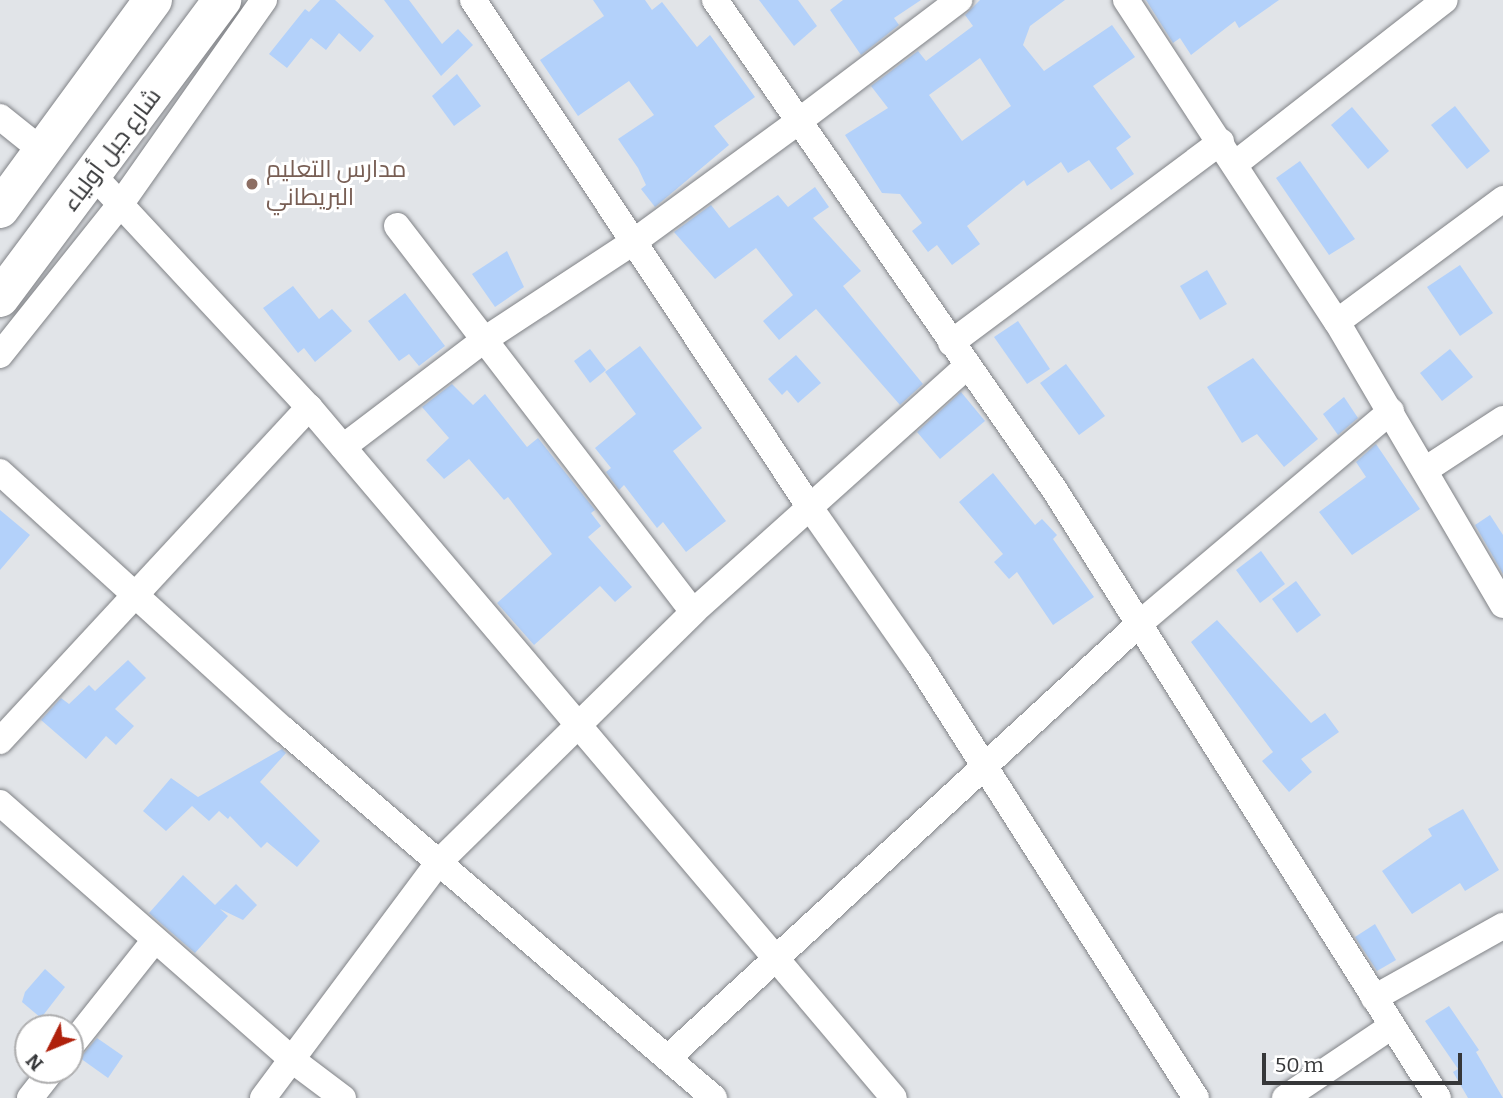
<!DOCTYPE html>
<html>
<head>
<meta charset="utf-8">
<style>
  body { margin:0 }
  #map { position:relative; width:1503px; height:1098px; overflow:hidden; background:#e1e4e8; font-family:Bitter,Cairo,serif }
  div>[style] { position:absolute }
  [style*='--x'] { left:calc(var(--x)*1px); top:calc(var(--y)*1px); width:calc(var(--w)*1px); rotate:calc(var(--a)*1deg) }
  .building>* { inset:0; background:#b3d1fa }
  .roads { filter:drop-shadow(0 0 2px #818387) drop-shadow(0 0 2px #818387) }
  .minor>* { height:26px; margin:-13px; padding:0 13px; transform-origin:13px; border-radius:13px; background:#fff }
  .primary>* { height:38px; margin:-19px; padding:0 19px; transform-origin:19px; border-radius:19px; background:#fff }
  .dots>* { width:19px; height:19px; translate:-50% -50%; box-sizing:border-box; border:4px solid #fff; border-radius:50% }
  span { translate:-50% -50%; white-space:nowrap; text-align:center; line-height:1.15; -webkit-text-stroke:6px #fff; paint-order:stroke }
  .street-label { font-size:24px; color:#363739 }
  .education-label { font-size:24px; color:#785e54 }
  .left { translate:0 -50%; text-align:left }
  .north { position:absolute; left:14px; top:1014px; width:70px; height:70px; box-sizing:border-box; background:#fff; border:2px solid #afafb0; border-radius:50%; rotate:227deg; font-size:19px; font-weight:700; line-height:28px; text-align:center; color:#363739 }
  .north::after { content:''; display:block; margin:auto; width:24px; height:32px; background:#af210c; clip-path:polygon(50% 0,100% 100%,50% 72%,0 100%) }
  .scale { position:absolute; left:1262px; top:1053px; width:200px; height:32px; box-sizing:border-box; border:4px solid #363739; border-top:0; padding-left:9px; font-size:21px; line-height:24px; white-space:nowrap; color:#363739; -webkit-text-stroke:5px #fff; paint-order:stroke }
</style>
</head>
<body>
<div id="map">
  <div class="building">
    <i style="clip-path:polygon(320px 0,335px 0,374px 36px,360px 52px,339px 33px,326px 50px,311px 38px,287px 68px,269px 54px,305px 9px,309px 12px)"></i>
    <i style="clip-path:polygon(384px 0,409px 0,442px 44px,458px 29px,473px 45px,441px 76px)"></i>
    <i style="clip-path:polygon(593px 0,645px 0,652px 10px,662px 2px,697px 47px,710px 35px,755px 97px,714px 126px,729px 145px,655px 207px,641px 189px,646px 185px,638px 168px,618px 139px,654px 115px,629px 81px,578px 116px,540px 60px,604px 16px)"></i>
    <i style="clip-path:polygon(759px 0,798px 0,817px 26px,794px 46px)"></i>
    <i style="clip-path:polygon(843px 0,921px 0,894px 18px,899px 25px,861px 55px,830px 10px)"></i>
    <i style="clip-path:polygon(evenodd,980px 0,1065px 0,1030px 26px,1023px 45px,1044px 71px,1112px 25px,1135px 57px,1093px 86px,1131px 137px,1116px 148px,1134px 174px,1111px 190px,1089px 160px,1068px 173px,1061px 162px,1027px 186px,1024px 180px,967px 226px,980px 244px,952px 265px,937px 245px,928px 252px,912px 231px,922px 223px,900px 194px,882px 193px,845px 135px,888px 108px,871px 86px,918px 51px,926px 61px,973px 26px,965px 15px,980px 0,980px 58px,1011px 106px,962px 141px,929px 95px,980px 58px)"></i>
    <i style="clip-path:polygon(1146px 0,1279px 0,1239px 28px,1235px 21px,1191px 55px,1180px 38px,1173px 43px)"></i>
    <i style="clip-path:polygon(457px 74px,481px 106px,454px 126px,432px 96px)"></i>
    <i style="clip-path:polygon(1455px 106px,1490px 151px,1467px 169px,1431px 125px)"></i>
    <i style="clip-path:polygon(1352px 107px,1389px 151px,1368px 169px,1331px 125px)"></i>
    <i style="clip-path:polygon(1300px 161px,1355px 239px,1329px 255px,1276px 178px)"></i>
    <i style="clip-path:polygon(815px 187px,829px 207px,813px 218px,861px 271px,843px 286px,923px 384px,900px 405px,816px 309px,779px 340px,763px 321px,793px 295px,756px 248px,715px 279px,674px 232px,711px 205px,729px 228px,778px 195px,788px 207px)"></i>
    <i style="clip-path:polygon(507px 251px,524px 287px,495px 307px,472px 274px)"></i>
    <i style="clip-path:polygon(1460px 265px,1493px 313px,1460px 336px,1427px 287px)"></i>
    <i style="clip-path:polygon(1207px 270px,1227px 304px,1200px 320px,1180px 286px)"></i>
    <i style="clip-path:polygon(293px 286px,319px 319px,332px 309px,352px 331px,315px 362px,304px 348px,298px 353px,263px 308px)"></i>
    <i style="clip-path:polygon(405px 293px,445px 346px,419px 366px,409px 354px,399px 361px,368px 321px)"></i>
    <i style="clip-path:polygon(1018px 321px,1050px 369px,1027px 384px,994px 337px)"></i>
    <i style="clip-path:polygon(640px 346px,702px 428px,673px 451px,726px 521px,686px 552px,663px 522px,657px 528px,624px 485px,619px 490px,606px 472px,611px 468px,595px 448px,636px 414px,605px 372px)"></i>
    <i style="clip-path:polygon(590px 349px,606px 370px,590px 383px,574px 361px)"></i>
    <i style="clip-path:polygon(1450px 349px,1473px 377px,1442px 401px,1420px 373px)"></i>
    <i style="clip-path:polygon(796px 355px,821px 383px,798px 403px,787px 390px,782px 395px,768px 379px)"></i>
    <i style="clip-path:polygon(1253px 358px,1318px 439px,1284px 467px,1257px 434px,1242px 443px,1207px 387px)"></i>
    <i style="clip-path:polygon(1066px 364px,1105px 416px,1079px 435px,1040px 383px)"></i>
    <i style="clip-path:polygon(452px 384px,473px 405px,485px 394px,527px 447px,538px 438px,595px 510px,591px 513px,601px 526px,588px 537px,632px 587px,615px 602px,600px 586px,534px 645px,497px 603px,552px 554px,508px 497px,504px 500px,469px 459px,444px 479px,426px 460px,449px 438px,422px 407px)"></i>
    <i style="clip-path:polygon(961px 392px,985px 421px,940px 459px,917px 432px)"></i>
    <i style="clip-path:polygon(1344px 397px,1358px 418px,1338px 435px,1323px 414px)"></i>
    <i style="clip-path:polygon(1376px 444px,1420px 509px,1352px 555px,1319px 512px,1366px 477px,1356px 462px)"></i>
    <i style="clip-path:polygon(993px 473px,1035px 525px,1042px 519px,1057px 535px,1053px 539px,1094px 597px,1053px 625px,1017px 572px,1009px 579px,994px 562px,1003px 554px,959px 502px)"></i>
    <i style="clip-path:polygon(0 510px,30px 535px,0 570px)"></i>
    <i style="clip-path:polygon(1490px 515px,1503px 535px,1503px 574px,1475px 525px)"></i>
    <i style="clip-path:polygon(1261px 551px,1285px 584px,1260px 603px,1236px 570px)"></i>
    <i style="clip-path:polygon(1296px 581px,1321px 615px,1297px 633px,1272px 599px)"></i>
    <i style="clip-path:polygon(1217px 620px,1311px 723px,1325px 713px,1339px 732px,1301px 759px,1312px 772px,1289px 792px,1262px 761px,1273px 752px,1191px 642px)"></i>
    <i style="clip-path:polygon(128px 660px,146px 678px,115px 709px,134px 726px,116px 745px,106px 736px,86px 759px,41px 720px,61px 698px,69px 704px,89px 685px,95px 691px)"></i>
    <i style="clip-path:polygon(282px 749px,286px 753px,260px 782px,320px 841px,297px 867px,267px 842px,261px 848px,230px 816px,228px 819px,219px 811px,209px 821px,192px 806px,166px 831px,143px 811px,171px 778px,198px 797px)"></i>
    <i style="clip-path:polygon(1463px 809px,1499px 870px,1465px 891px,1460px 883px,1412px 914px,1382px 871px,1432px 836px,1428px 829px)"></i>
    <i style="clip-path:polygon(183px 875px,215px 905px,236px 884px,257px 905px,243px 920px,220px 909px,228px 916px,195px 953px,149px 913px)"></i>
    <i style="clip-path:polygon(1375px 924px,1396px 960px,1377px 971px,1355px 937px)"></i>
    <i style="clip-path:polygon(45px 969px,65px 987px,41px 1018px,22px 1002px,25px 992px)"></i>
    <i style="clip-path:polygon(1449px 1006px,1479px 1050px,1476px 1052px,1503px 1098px,1468px 1098px,1453px 1072px,1458px 1069px,1425px 1021px)"></i>
    <i style="clip-path:polygon(97px 1038px,123px 1056px,108px 1078px,80px 1058px)"></i>
  </div>
  <div class="roads">
    <div class="minor">
      <i style="--x:473;--y:0;--w:607;--a:56.41"></i>
      <i style="--x:809;--y:506;--w:190;--a:55.1"></i>
      <i style="--x:918;--y:662;--w:517;--a:57.48"></i>
      <i style="--x:715;--y:0;--w:595;--a:55.27"></i>
      <i style="--x:1054;--y:489;--w:720;--a:57.77"></i>
      <i style="--x:1126;--y:0;--w:385;--a:56.8"></i>
      <i style="--x:1337;--y:322;--w:328;--a:59.6"></i>
      <i style="--x:0;--y:117;--w:58;--a:38.7"></i>
      <i style="--x:1235;--y:164;--w:266;--a:-38"></i>
      <i style="--x:94;--y:176;--w:316;--a:47.1"></i>
      <i style="--x:309;--y:407;--w:905;--a:49.75"></i>
      <i style="--x:397;--y:226;--w:486;--a:52.5"></i>
      <i style="--x:1337;--y:322;--w:207;--a:-36.5"></i>
      <i style="--x:951;--y:343;--w:337;--a:-36.7"></i>
      <i style="--x:0;--y:355;--w:196;--a:-51.4"></i>
      <i style="--x:122;--y:202;--w:247;--a:-54.9"></i>
      <i style="--x:343;--y:447;--w:177;--a:-37.2"></i>
      <i style="--x:484;--y:340;--w:182;--a:-33.3"></i>
      <i style="--x:636;--y:240;--w:202;--a:-36.1"></i>
      <i style="--x:799;--y:121;--w:201;--a:-37.1"></i>
      <i style="--x:1425;--y:470;--w:93;--a:-33.2"></i>
      <i style="--x:0;--y:472;--w:384;--a:42.3"></i>
      <i style="--x:284;--y:730;--w:566;--a:40.56"></i>
      <i style="--x:0;--y:741;--w:455;--a:-47.2"></i>
      <i style="--x:0;--y:803;--w:388;--a:41.3"></i>
      <i style="--x:291;--y:1059;--w:65;--a:36.9"></i>
      <i style="--x:1374;--y:998;--w:148;--a:-29.2"></i>
      <i style="--x:70;--y:1047;--w:135;--a:-51.6"></i>
      <i style="--x:670;--y:1056;--w:638;--a:-42.65"></i>
      <i style="--x:1139;--y:624;--w:330;--a:-40.2"></i>
      <i style="--x:30;--y:1098;--w:36;--a:-52"></i>
      <i style="--x:263;--y:1098;--w:293;--a:-53.3"></i>
      <i style="--x:438;--y:863;--w:358;--a:-44.5"></i>
      <i style="--x:693;--y:612;--w:368;--a:-41.9"></i>
      <i style="--x:1285;--y:1098;--w:129;--a:-33.9"></i>
    </div>
    <div class="primary">
      <i style="--x:0;--y:209;--w:259;--a:-53.8"></i>
      <i style="--x:0;--y:298;--w:372;--a:-53.3"></i>
    </div>
  </div>
  <div class="dots">
    <i style="left:252px;top:184px;background:#8d6e63"></i>
  </div>
  <div class="street-label">
    <span style="left:112px;top:150px;rotate:-53deg">شارع جبل أولياء</span>
  </div>
  <div class="education-label">
    <span class="left" style="left:266px;top:184px">مدارس التعليم<br>البريطاني</span>
  </div>
  <div class="north">N</div>
  <div class="scale">50 m</div>
</div>
</body>
</html>
